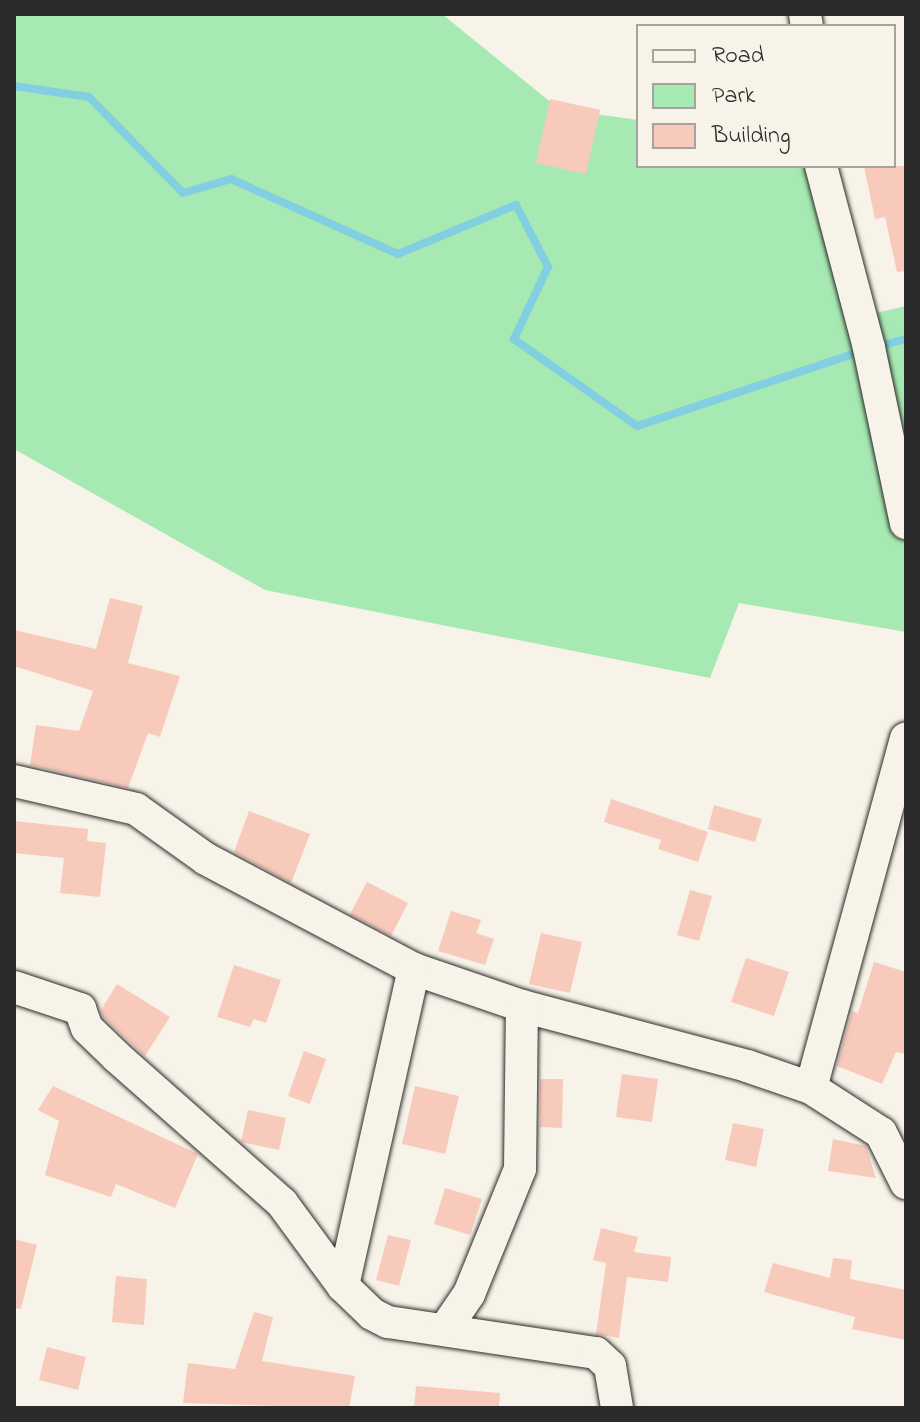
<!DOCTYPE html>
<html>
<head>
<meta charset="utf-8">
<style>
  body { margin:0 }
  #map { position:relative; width:920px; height:1422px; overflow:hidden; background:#f7f3e8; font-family:"Indie Flower",sans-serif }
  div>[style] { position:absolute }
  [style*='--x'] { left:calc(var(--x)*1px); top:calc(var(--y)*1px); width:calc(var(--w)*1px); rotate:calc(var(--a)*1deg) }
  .green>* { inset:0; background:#a7e9b2 }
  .stream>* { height:8px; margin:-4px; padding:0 4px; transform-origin:4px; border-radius:4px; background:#82cfe1 }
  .building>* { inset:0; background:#f8cabc }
  .roads { filter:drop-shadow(0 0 2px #2b2b2b) drop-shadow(0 0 2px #2b2b2b) }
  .minor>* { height:32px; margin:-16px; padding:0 16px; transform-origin:16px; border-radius:16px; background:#f7f3e8 }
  span { translate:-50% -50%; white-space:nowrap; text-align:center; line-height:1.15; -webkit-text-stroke:6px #f7f3e8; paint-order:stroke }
  .frame { position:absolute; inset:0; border:16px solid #2b2b2b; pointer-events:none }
  .legend { position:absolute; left:636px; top:24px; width:260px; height:144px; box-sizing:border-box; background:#f7f3e8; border:2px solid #a5a39c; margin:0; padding:10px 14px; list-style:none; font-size:24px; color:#2b2b2b }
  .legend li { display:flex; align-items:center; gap:16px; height:40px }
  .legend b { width:40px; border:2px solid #a5a39c }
</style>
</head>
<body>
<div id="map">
  <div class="green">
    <i style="clip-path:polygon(14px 14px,442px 14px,559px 109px,638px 120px,638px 166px,815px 166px,854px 318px,906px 306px,906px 632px,739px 603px,710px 678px,265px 590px,14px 449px)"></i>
  </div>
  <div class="stream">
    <i style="--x:14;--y:86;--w:76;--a:8.3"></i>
    <i style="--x:89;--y:97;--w:134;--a:45.6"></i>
    <i style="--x:183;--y:193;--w:50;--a:-16.3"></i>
    <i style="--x:231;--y:179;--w:183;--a:24.2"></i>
    <i style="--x:398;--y:254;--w:128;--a:-22.6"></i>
    <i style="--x:516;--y:205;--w:70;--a:62.7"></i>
    <i style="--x:548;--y:267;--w:80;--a:115.3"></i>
    <i style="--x:514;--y:339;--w:151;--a:35.3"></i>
    <i style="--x:637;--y:426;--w:238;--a:-18.4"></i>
    <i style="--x:876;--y:347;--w:31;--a:-15"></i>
  </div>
  <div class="building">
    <i style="clip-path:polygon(550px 99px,600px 110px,586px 174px,536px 163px)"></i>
    <i style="clip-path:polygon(864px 166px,906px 166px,906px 271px,897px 272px,885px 217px,875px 219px)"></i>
    <i style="clip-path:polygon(110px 598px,143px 606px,128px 663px,180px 676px,160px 737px,148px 733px,128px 788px,30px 765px,36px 725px,79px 731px,93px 691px,14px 666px,14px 630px,96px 649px)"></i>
    <i style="clip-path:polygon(611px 799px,708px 832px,698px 862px,658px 849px,661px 840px,604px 822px)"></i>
    <i style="clip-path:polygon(714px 805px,762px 819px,755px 842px,708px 829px)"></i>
    <i style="clip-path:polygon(249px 811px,310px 834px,291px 883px,234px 852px)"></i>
    <i style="clip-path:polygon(14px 821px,88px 829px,87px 841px,106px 843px,100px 897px,60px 893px,64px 858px,14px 853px)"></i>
    <i style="clip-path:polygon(367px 882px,408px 903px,391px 936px,350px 914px)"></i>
    <i style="clip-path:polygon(690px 890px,712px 896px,699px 941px,677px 935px)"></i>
    <i style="clip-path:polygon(451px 911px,481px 920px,476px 933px,494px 939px,485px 965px,438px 951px)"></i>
    <i style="clip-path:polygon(541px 933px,582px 942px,570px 993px,529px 984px)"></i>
    <i style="clip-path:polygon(746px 958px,789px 972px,774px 1016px,731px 1002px)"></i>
    <i style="clip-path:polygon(874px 962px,906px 972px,906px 1054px,896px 1052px,882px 1084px,837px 1066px,852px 1011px,858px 1013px)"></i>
    <i style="clip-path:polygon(234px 965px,281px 980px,266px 1023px,254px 1019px,250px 1027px,217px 1017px)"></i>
    <i style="clip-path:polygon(117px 984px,170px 1017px,145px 1056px,103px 1017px,101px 1010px)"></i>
    <i style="clip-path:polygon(304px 1051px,326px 1059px,310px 1104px,288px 1096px)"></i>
    <i style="clip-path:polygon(622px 1074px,658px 1079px,652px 1122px,616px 1117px)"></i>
    <i style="clip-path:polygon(540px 1079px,563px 1079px,562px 1128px,540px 1127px)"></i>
    <i style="clip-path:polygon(53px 1086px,198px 1154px,175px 1208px,116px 1184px,111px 1197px,45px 1175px,59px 1121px,38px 1110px)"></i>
    <i style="clip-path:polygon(415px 1086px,459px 1096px,445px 1154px,402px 1144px)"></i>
    <i style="clip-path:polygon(248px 1110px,286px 1118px,279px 1150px,241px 1142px)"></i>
    <i style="clip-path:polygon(733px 1123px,764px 1129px,756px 1167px,725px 1160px)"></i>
    <i style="clip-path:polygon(833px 1139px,866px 1146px,876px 1178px,828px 1171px)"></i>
    <i style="clip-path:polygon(445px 1188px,482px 1199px,470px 1235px,434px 1224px)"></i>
    <i style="clip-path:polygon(601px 1228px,638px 1237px,634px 1252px,671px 1257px,668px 1282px,627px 1277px,619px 1338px,596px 1334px,606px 1263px,593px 1260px)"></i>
    <i style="clip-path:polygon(388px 1235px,411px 1240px,399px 1286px,376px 1280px)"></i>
    <i style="clip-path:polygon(14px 1239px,37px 1245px,21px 1309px,14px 1308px)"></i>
    <i style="clip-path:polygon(833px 1258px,852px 1260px,850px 1279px,906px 1290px,906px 1340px,852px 1329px,855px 1317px,764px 1292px,773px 1263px,830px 1278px)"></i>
    <i style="clip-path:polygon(116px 1276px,147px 1279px,144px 1325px,112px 1322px)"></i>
    <i style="clip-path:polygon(254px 1312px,273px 1317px,262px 1361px,355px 1376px,349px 1408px,183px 1403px,188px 1363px,235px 1369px)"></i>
    <i style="clip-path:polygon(47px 1347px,86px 1357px,78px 1390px,39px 1380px)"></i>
    <i style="clip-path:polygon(416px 1386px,500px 1393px,499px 1408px,414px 1408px)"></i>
  </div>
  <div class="roads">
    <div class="minor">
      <i style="--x:805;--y:14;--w:12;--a:81"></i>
      <i style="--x:821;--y:166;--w:188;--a:75.2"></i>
      <i style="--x:869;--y:348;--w:179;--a:78.1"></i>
      <i style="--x:14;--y:781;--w:125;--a:12.9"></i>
      <i style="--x:136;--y:809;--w:86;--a:35.5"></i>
      <i style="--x:206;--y:859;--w:235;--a:27.9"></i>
      <i style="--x:414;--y:969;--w:114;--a:18.9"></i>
      <i style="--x:522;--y:1006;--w:233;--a:14.9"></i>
      <i style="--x:747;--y:1066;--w:68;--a:19"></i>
      <i style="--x:811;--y:1088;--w:83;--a:32.7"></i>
      <i style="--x:881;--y:1133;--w:56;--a:63.4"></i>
      <i style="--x:14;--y:987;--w:70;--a:18.4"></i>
      <i style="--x:80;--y:1009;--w:20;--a:70"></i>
      <i style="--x:87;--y:1028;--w:42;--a:44"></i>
      <i style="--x:117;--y:1057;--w:220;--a:41.5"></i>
      <i style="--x:282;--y:1203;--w:103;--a:53.7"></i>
      <i style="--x:343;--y:1286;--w:40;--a:44"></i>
      <i style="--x:372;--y:1314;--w:18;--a:27"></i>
      <i style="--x:388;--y:1322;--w:210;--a:8.5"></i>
      <i style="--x:596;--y:1353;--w:19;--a:43"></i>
      <i style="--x:610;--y:1366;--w:43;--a:80.5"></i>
      <i style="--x:811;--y:1088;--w:362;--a:-74.8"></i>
      <i style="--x:343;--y:1286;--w:325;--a:-77.4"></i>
      <i style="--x:445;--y:1329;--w:42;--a:-55.6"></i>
      <i style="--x:469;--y:1294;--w:135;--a:-67.8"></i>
      <i style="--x:520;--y:1169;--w:163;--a:-89.3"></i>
    </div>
  </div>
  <div class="frame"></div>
  <ul class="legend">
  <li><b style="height:10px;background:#f7f3e8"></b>Road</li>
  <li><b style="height:22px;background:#a7e9b2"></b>Park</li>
  <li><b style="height:22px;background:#f8cabc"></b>Building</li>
  </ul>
</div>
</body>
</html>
